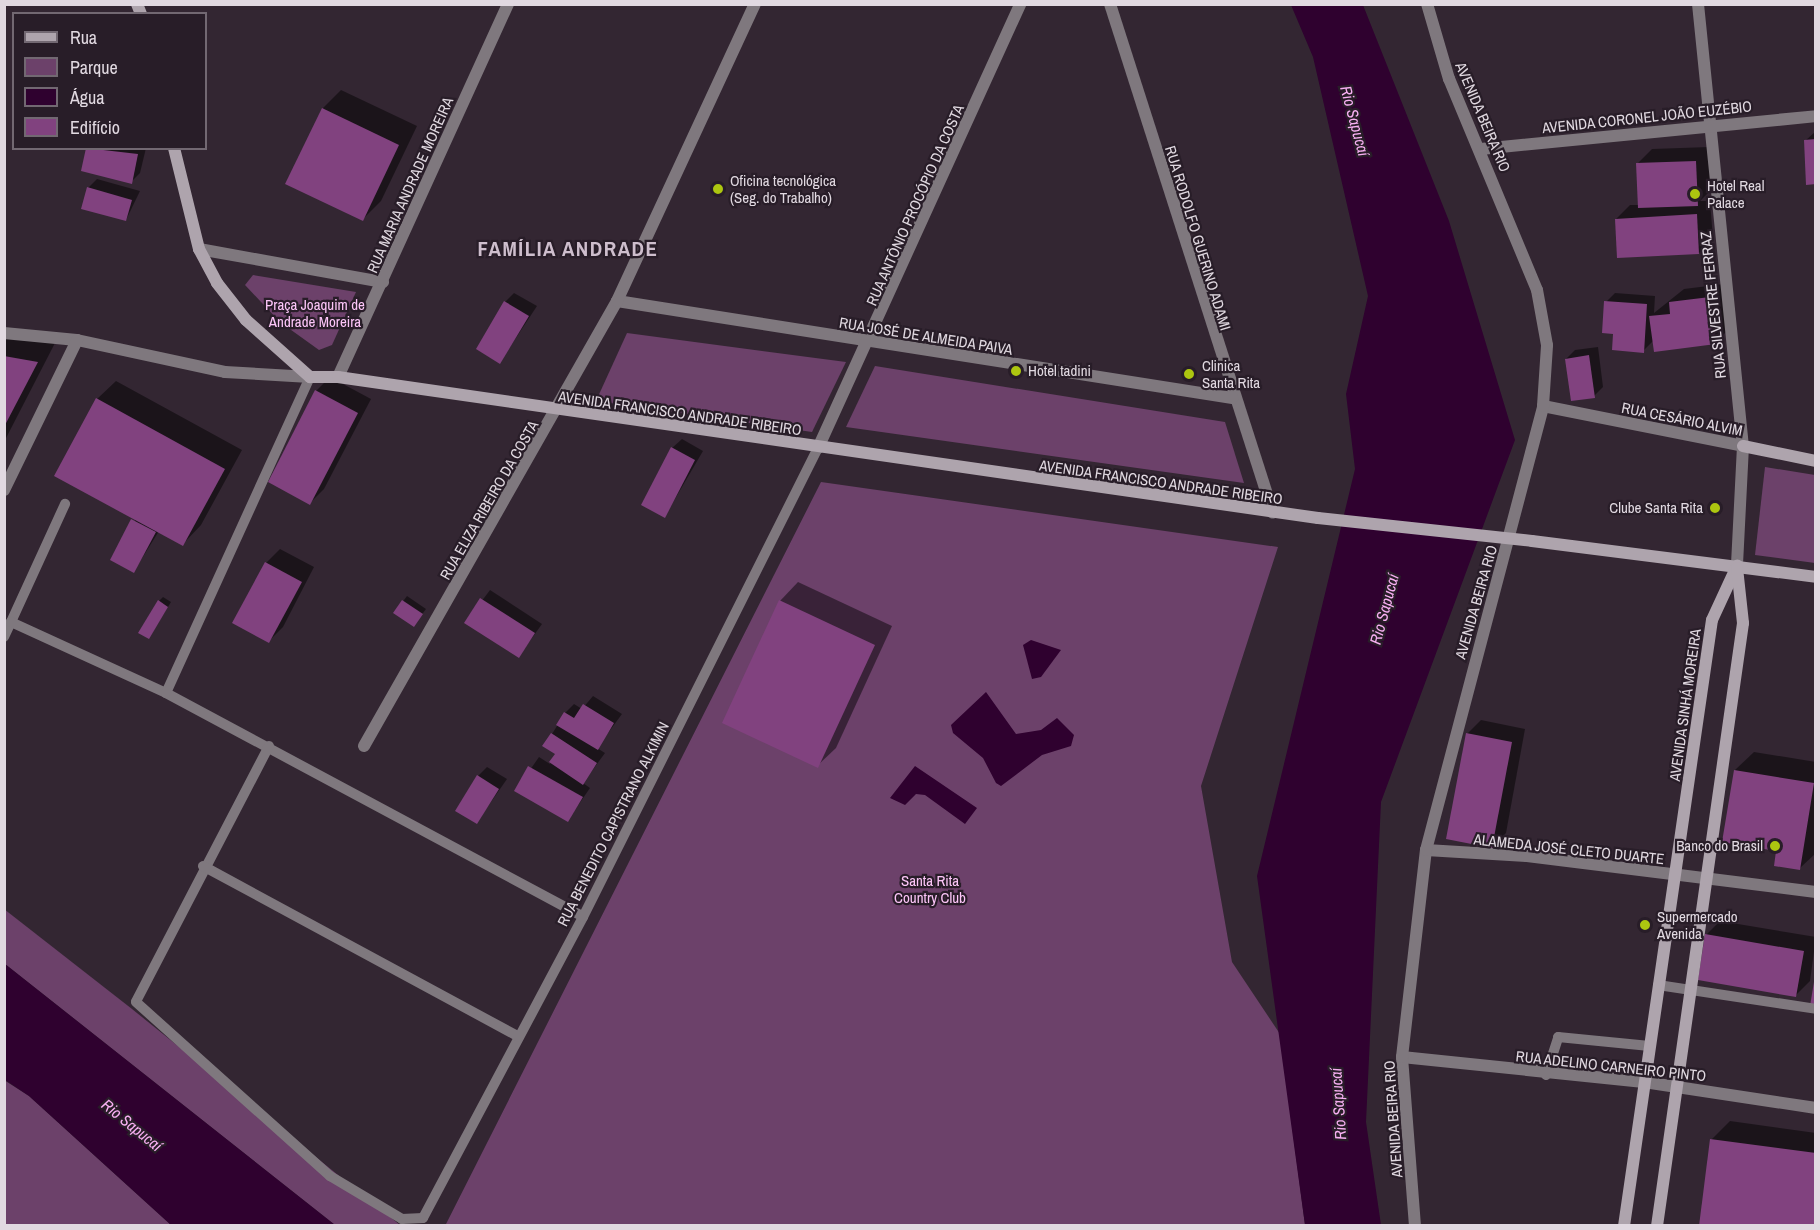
<!DOCTYPE html>
<html>
<head>
<meta charset="utf-8">
<style>
  body { margin:0 }
  #map { position:relative; width:1820px; height:1230px; overflow:hidden; background:#332632; font-family:"Archivo Narrow",sans-serif }
  div>[style] { position:absolute }
  [style*='--x'] { left:calc(var(--x)*1px); top:calc(var(--y)*1px); width:calc(var(--w)*1px); rotate:calc(var(--a)*1deg) }
  .green>* { inset:0; background:#6c416a }
  .water>* { inset:0; background:#2f012f }
  .shadow>* { inset:0; background:#0007 }
  .building>* { inset:0; background:#81427f }
  .lane>* { height:10px; margin:-5px; padding:0 5px; transform-origin:5px; border-radius:5px; background:#7f787e }
  .street>* { height:12px; margin:-6px; padding:0 6px; transform-origin:6px; border-radius:6px; background:#7f787e }
  .secondary>* { height:12px; margin:-6px; padding:0 6px; transform-origin:6px; border-radius:6px; background:#aea4ad }
  .secondary-bridge>* { height:12px; margin:-6px; padding:0 6px; transform-origin:6px; border-radius:6px; background:#aea4ad }
  .dots>* { width:16px; height:16px; translate:-50% -50%; box-sizing:border-box; border:3px solid #281d28; border-radius:50% }
  span { translate:-50% -50%; white-space:nowrap; text-align:center; line-height:1.15; -webkit-text-stroke:4.5px #281d28; paint-order:stroke }
  .street-label { font-size:15px; color:#e1d9e1 }
  .poi-label { font-size:15px; color:#e1d9e1 }
  .left { translate:0 -50%; text-align:left }
  .right { translate:-100% -50%; text-align:right }
  .park-label { font-size:15px; color:#fdc6f9 }
  .water-label { font-size:16px; color:#f7aff2; font-style:italic }
  .district-label { font-size:21px; color:#cebecd; font-weight:700; letter-spacing:1.5px }
  .frame { position:absolute; inset:0; border:6px solid #e1d9e1; pointer-events:none }
  .legend { position:absolute; left:12px; top:12px; width:195px; height:138px; box-sizing:border-box; background:#281d28; border:2px solid #726872; margin:0; padding:8px 10px; list-style:none; font-size:18px; color:#e1d9e1 }
  .legend li { display:flex; align-items:center; gap:12px; height:30px }
  .legend b { width:30px; border:2px solid #726872 }
</style>
</head>
<body>
<div id="map">
  <div class="green">
    <i style="clip-path:polygon(253px 275px,356px 292px,332px 345px,319px 350px,280px 322px,245px 285px)"></i>
    <i style="clip-path:polygon(627px 333px,846px 362px,812px 432px,596px 401px)"></i>
    <i style="clip-path:polygon(875px 366px,1225px 422px,1244px 483px,846px 427px)"></i>
    <i style="clip-path:polygon(1765px 467px,1815px 475px,1815px 563px,1755px 555px)"></i>
    <i style="clip-path:polygon(821px 482px,1278px 547px,1201px 786px,1232px 962px,1280px 1034px,1305px 1225px,445px 1226px)"></i>
    <i style="clip-path:polygon(4px 909px,132px 1009px,400px 1225px,335px 1225px,5px 964px)"></i>
    <i style="clip-path:polygon(4px 1080px,29px 1096px,171px 1225px,5px 1225px)"></i>
  </div>
  <div class="water">
    <i style="clip-path:polygon(1291px 5px,1363px 5px,1449px 221px,1515px 440px,1381px 802px,1366px 1122px,1381px 1225px,1305px 1225px,1257px 876px,1355px 469px,1346px 394px,1368px 296px,1313px 57px)"></i>
    <i style="clip-path:polygon(1031px 640px,1061px 650px,1041px 677px,1032px 679px,1023px 645px)"></i>
    <i style="clip-path:polygon(986px 692px,1016px 734px,1041px 730px,1057px 718px,1074px 735px,1071px 746px,1042px 755px,1001px 786px,996px 783px,983px 758px,953px 733px,951px 725px)"></i>
    <i style="clip-path:polygon(915px 766px,977px 808px,965px 824px,925px 795px,916px 794px,905px 805px,890px 798px)"></i>
    <i style="clip-path:polygon(4px 964px,5px 964px,335px 1225px,171px 1225px,29px 1096px,5px 1080px)"></i>
  </div>
  <div class="shadow">
    <i style="clip-path:polygon(341px 90px,417px 126px,381px 201px,362px 220px,323px 108px)"></i>
    <i style="clip-path:polygon(1816px 131px,1816px 183px,1805px 141px)"></i>
    <i style="clip-path:polygon(1709px 147px,1711px 190px,1700px 201px,1710px 201px,1713px 239px,1699px 253px,1616px 219px,1630px 205px,1639px 205px,1638px 163px,1652px 149px)"></i>
    <i style="clip-path:polygon(88px 148px,146px 148px,140px 173px,131px 182px)"></i>
    <i style="clip-path:polygon(97px 179px,140px 191px,126px 220px,88px 188px)"></i>
    <i style="clip-path:polygon(1724px 284px,1729px 329px,1715px 343px,1654px 340px,1643px 351px,1615px 333px,1606px 302px,1615px 293px,1655px 296px,1654px 313px,1684px 289px)"></i>
    <i style="clip-path:polygon(514px 293px,537px 306px,500px 362px,505px 302px)"></i>
    <i style="clip-path:polygon(10px 336px,55px 343px,4px 442px,4px 341px)"></i>
    <i style="clip-path:polygon(1598px 347px,1603px 387px,1594px 396px,1566px 359px,1575px 350px)"></i>
    <i style="clip-path:polygon(330px 377px,371px 399px,324px 489px,310px 503px,316px 391px)"></i>
    <i style="clip-path:polygon(116px 381px,242px 450px,201px 525px,183px 544px,159px 531px,134px 571px,135px 518px,97px 399px)"></i>
    <i style="clip-path:polygon(682px 439px,703px 451px,665px 516px,672px 448px)"></i>
    <i style="clip-path:polygon(280px 549px,314px 567px,283px 627px,269px 641px,266px 563px)"></i>
    <i style="clip-path:polygon(798px 582px,892px 626px,836px 748px,817px 766px,780px 601px)"></i>
    <i style="clip-path:polygon(490px 590px,542px 624px,519px 656px,466px 622px)"></i>
    <i style="clip-path:polygon(407px 596px,426px 609px,414px 625px,395px 612px)"></i>
    <i style="clip-path:polygon(163px 597px,171px 602px,149px 638px,159px 601px)"></i>
    <i style="clip-path:polygon(593px 696px,622px 714px,597px 748px,605px 753px,583px 783px,590px 788px,568px 820px,516px 790px,539px 757px,550px 764px,557px 754px,552px 734px,565px 713px,574px 704px,582px 709px)"></i>
    <i style="clip-path:polygon(1481px 720px,1525px 729px,1506px 833px,1492px 847px,1467px 734px)"></i>
    <i style="clip-path:polygon(1754px 752px,1816px 762px,1816px 853px,1800px 868px,1778px 850px,1735px 770px)"></i>
    <i style="clip-path:polygon(487px 767px,507px 779px,477px 822px,478px 776px)"></i>
    <i style="clip-path:polygon(1720px 921px,1816px 937px,1810px 981px,1796px 995px,1706px 935px)"></i>
    <i style="clip-path:polygon(1730px 1121px,1816px 1133px,1816px 1226px,1711px 1140px)"></i>
  </div>
  <div class="building">
    <i style="clip-path:polygon(322px 108px,399px 145px,363px 221px,285px 184px)"></i>
    <i style="clip-path:polygon(1816px 139px,1816px 184px,1806px 185px,1804px 140px)"></i>
    <i style="clip-path:polygon(86px 148px,138px 154px,132px 184px,81px 171px)"></i>
    <i style="clip-path:polygon(1696px 161px,1698px 206px,1638px 208px,1636px 163px)"></i>
    <i style="clip-path:polygon(87px 187px,132px 200px,126px 221px,81px 209px)"></i>
    <i style="clip-path:polygon(1697px 214px,1699px 254px,1617px 258px,1615px 219px)"></i>
    <i style="clip-path:polygon(1710px 297px,1716px 344px,1654px 352px,1649px 316px,1670px 314px,1669px 302px)"></i>
    <i style="clip-path:polygon(504px 301px,529px 316px,500px 364px,476px 349px)"></i>
    <i style="clip-path:polygon(1604px 301px,1647px 304px,1644px 353px,1612px 350px,1613px 334px,1602px 333px)"></i>
    <i style="clip-path:polygon(1589px 355px,1595px 398px,1571px 401px,1565px 359px)"></i>
    <i style="clip-path:polygon(4px 356px,38px 362px,4px 427px)"></i>
    <i style="clip-path:polygon(315px 390px,358px 413px,310px 505px,268px 482px)"></i>
    <i style="clip-path:polygon(96px 398px,225px 469px,183px 546px,54px 476px)"></i>
    <i style="clip-path:polygon(671px 447px,695px 460px,665px 518px,641px 505px)"></i>
    <i style="clip-path:polygon(131px 519px,156px 532px,134px 573px,110px 560px)"></i>
    <i style="clip-path:polygon(265px 562px,302px 582px,269px 643px,232px 623px)"></i>
    <i style="clip-path:polygon(480px 598px,535px 633px,519px 658px,464px 623px)"></i>
    <i style="clip-path:polygon(158px 600px,168px 607px,149px 639px,138px 633px)"></i>
    <i style="clip-path:polygon(402px 600px,423px 614px,414px 627px,393px 613px)"></i>
    <i style="clip-path:polygon(779px 600px,875px 645px,818px 768px,722px 723px)"></i>
    <i style="clip-path:polygon(583px 704px,614px 723px,598px 750px,556px 725px,564px 712px,574px 718px)"></i>
    <i style="clip-path:polygon(551px 733px,597px 763px,583px 785px,549px 762px,555px 754px,542px 746px)"></i>
    <i style="clip-path:polygon(1466px 733px,1512px 742px,1492px 848px,1446px 839px)"></i>
    <i style="clip-path:polygon(528px 766px,583px 797px,568px 822px,514px 791px)"></i>
    <i style="clip-path:polygon(1734px 770px,1814px 783px,1800px 870px,1774px 866px,1776px 851px,1722px 842px)"></i>
    <i style="clip-path:polygon(477px 775px,499px 789px,477px 824px,455px 811px)"></i>
    <i style="clip-path:polygon(1705px 934px,1804px 951px,1796px 997px,1698px 980px)"></i>
    <i style="clip-path:polygon(1814px 982px,1816px 982px,1816px 1007px,1810px 1006px)"></i>
    <i style="clip-path:polygon(1710px 1139px,1816px 1153px,1816px 1226px,1699px 1226px)"></i>
  </div>
  <div class="lane">
    <i style="--x:11;--y:622;--w:130;--a:-65.4"></i>
    <i style="--x:4;--y:637;--w:17;--a:-65"></i>
    <i style="--x:11;--y:622;--w:170;--a:24.6"></i>
    <i style="--x:166;--y:693;--w:473;--a:28.2"></i>
    <i style="--x:166;--y:693;--w:347;--a:-65.5"></i>
    <i style="--x:269;--y:746;--w:288;--a:117.5"></i>
    <i style="--x:136;--y:1002;--w:261;--a:41.9"></i>
    <i style="--x:330;--y:1176;--w:84;--a:30.8"></i>
    <i style="--x:402;--y:1219;--w:21;--a:-3"></i>
    <i style="--x:423;--y:1218;--w:341;--a:-62"></i>
    <i style="--x:583;--y:917;--w:525;--a:-63.39"></i>
    <i style="--x:203;--y:866;--w:359;--a:28.4"></i>
    <i style="--x:1658;--y:985;--w:160;--a:8.6"></i>
    <i style="--x:1546;--y:1075;--w:40;--a:-72"></i>
    <i style="--x:1558;--y:1037;--w:92;--a:5.6"></i>
  </div>
  <div class="street">
    <i style="--x:1110;--y:4;--w:534;--a:72.24"></i>
    <i style="--x:1698;--y:4;--w:444;--a:84.2"></i>
    <i style="--x:1743;--y:446;--w:120;--a:92.9"></i>
    <i style="--x:1481;--y:149;--w:337;--a:-5.6"></i>
    <i style="--x:199;--y:249;--w:187;--a:10.2"></i>
    <i style="--x:617;--y:301;--w:623;--a:8.96"></i>
    <i style="--x:4;--y:333;--w:73;--a:5.5"></i>
    <i style="--x:77;--y:340;--w:151;--a:12.2"></i>
    <i style="--x:225;--y:372;--w:85;--a:3.4"></i>
    <i style="--x:338;--y:377;--w:410;--a:-65.5"></i>
    <i style="--x:1543;--y:406;--w:204;--a:11.3"></i>
    <i style="--x:818;--y:448;--w:488;--a:-65.5"></i>
    <i style="--x:4;--y:490;--w:167;--a:-64"></i>
    <i style="--x:364;--y:746;--w:512;--a:-60.38"></i>
    <i style="--x:617;--y:301;--w:327;--a:-65.1"></i>
    <i style="--x:1426;--y:850;--w:101;--a:3.4"></i>
    <i style="--x:1527;--y:856;--w:291;--a:7.1"></i>
    <i style="--x:1402;--y:1057;--w:243;--a:5.9"></i>
    <i style="--x:1644;--y:1082;--w:174;--a:8.6"></i>
    <i style="--x:1415;--y:1226;--w:169;--a:-94.4"></i>
    <i style="--x:1402;--y:1057;--w:208;--a:-83.4"></i>
    <i style="--x:1426;--y:850;--w:459;--a:-75.2"></i>
    <i style="--x:1543;--y:406;--w:61;--a:-86.2"></i>
    <i style="--x:1547;--y:345;--w:56;--a:-100.3"></i>
    <i style="--x:1537;--y:290;--w:229;--a:-112.6"></i>
    <i style="--x:1449;--y:79;--w:78;--a:-106.3"></i>
  </div>
  <div class="secondary">
    <i style="--x:137;--y:4;--w:11;--a:68"></i>
    <i style="--x:174;--y:148;--w:104;--a:76.1"></i>
    <i style="--x:199;--y:249;--w:38;--a:62"></i>
    <i style="--x:217;--y:283;--w:47;--a:51.9"></i>
    <i style="--x:246;--y:320;--w:86;--a:41.7"></i>
    <i style="--x:310;--y:377;--w:28;--a:0"></i>
    <i style="--x:338;--y:377;--w:990;--a:8.19"></i>
    <i style="--x:1743;--y:446;--w:75;--a:11.6"></i>
    <i style="--x:1532;--y:541;--w:286;--a:7.2"></i>
    <i style="--x:1624;--y:1226;--w:612;--a:-81.74"></i>
    <i style="--x:1712;--y:620;--w:60;--a:-65.2"></i>
    <i style="--x:1657;--y:1226;--w:609;--a:-81.88"></i>
    <i style="--x:1743;--y:623;--w:55;--a:-96.2"></i>
  </div>
  <div class="secondary-bridge">
    <i style="--x:1318;--y:518;--w:215;--a:6.1"></i>
  </div>
  <div class="dots">
    <i style="left:718px;top:189px;background:#adc610"></i>
    <i style="left:1695px;top:194px;background:#adc610"></i>
    <i style="left:1016px;top:371px;background:#adc610"></i>
    <i style="left:1189px;top:374px;background:#adc610"></i>
    <i style="left:1715px;top:508px;background:#adc610"></i>
    <i style="left:1775px;top:846px;background:#adc610"></i>
    <i style="left:1645px;top:925px;background:#adc610"></i>
  </div>
  <div class="street-label">
    <span style="left:1483px;top:117px;rotate:67deg">AVENIDA BEIRA RIO</span>
    <span style="left:1647px;top:117px;rotate:-6deg">AVENIDA CORONEL JOÃO EUZÉBIO</span>
    <span style="left:410px;top:185px;rotate:-66deg">RUA MARIA ANDRADE MOREIRA</span>
    <span style="left:915px;top:205px;rotate:-66deg">RUA ANTÔNIO PROCÓPIO DA COSTA</span>
    <span style="left:1198px;top:238px;rotate:73deg">RUA RODOLFO GUERINO ADAMI</span>
    <span style="left:1713px;top:305px;rotate:-96deg">RUA SILVESTRE FERRAZ</span>
    <span style="left:926px;top:336px;rotate:9deg">RUA JOSÉ DE ALMEIDA PAIVA</span>
    <span style="left:680px;top:413px;rotate:8deg">AVENIDA FRANCISCO ANDRADE RIBEIRO</span>
    <span style="left:1682px;top:419px;rotate:11deg">RUA CESÁRIO ALVIM</span>
    <span style="left:1161px;top:482px;rotate:8deg">AVENIDA FRANCISCO ANDRADE RIBEIRO</span>
    <span style="left:489px;top:500px;rotate:-60deg">RUA ELIZA RIBEIRO DA COSTA</span>
    <span style="left:1476px;top:602px;rotate:-74deg">AVENIDA BEIRA RIO</span>
    <span style="left:1685px;top:705px;rotate:-82deg">AVENIDA SINHÁ MOREIRA</span>
    <span style="left:613px;top:824px;rotate:-63deg">RUA BENEDITO CAPISTRANO ALKIMIN</span>
    <span style="left:1569px;top:849px;rotate:6deg">ALAMEDA JOSÉ CLETO DUARTE</span>
    <span style="left:1611px;top:1066px;rotate:6deg">RUA ADELINO CARNEIRO PINTO</span>
    <span style="left:1393px;top:1119px;rotate:-94deg">AVENIDA BEIRA RIO</span>
  </div>
  <div class="poi-label">
    <span class="left" style="left:730px;top:189px">Oficina tecnológica<br>(Seg. do Trabalho)</span>
    <span class="left" style="left:1707px;top:194px">Hotel Real<br>Palace</span>
    <span class="left" style="left:1202px;top:374px">Clinica<br>Santa Rita</span>
    <span class="left" style="left:1028px;top:371px">Hotel tadini</span>
    <span class="right" style="left:1703px;top:508px">Clube Santa Rita</span>
    <span class="right" style="left:1763px;top:846px">Banco do Brasil</span>
    <span class="left" style="left:1657px;top:925px">Supermercado<br>Avenida</span>
  </div>
  <div class="park-label">
    <span style="left:315px;top:313px">Praça Joaquim de<br>Andrade Moreira</span>
    <span style="left:930px;top:889px">Santa Rita<br>Country Club</span>
  </div>
  <div class="water-label">
    <span style="left:1355px;top:121px;rotate:75deg">Rio Sapucaí</span>
    <span style="left:1384px;top:609px;rotate:-75deg">Rio Sapucaí</span>
    <span style="left:1338px;top:1104px;rotate:-94deg">Rio Sapucaí</span>
    <span style="left:132px;top:1125px;rotate:39deg">Rio Sapucaí</span>
  </div>
  <div class="district-label">
    <span style="left:568px;top:249px">FAMÍLIA ANDRADE</span>
  </div>
  <div class="frame"></div>
  <ul class="legend">
  <li><b style="height:8px;background:#aea4ad"></b>Rua</li>
  <li><b style="height:16px;background:#6c416a"></b>Parque</li>
  <li><b style="height:16px;background:#2f012f"></b>Água</li>
  <li><b style="height:16px;background:#81427f"></b>Edifício</li>
  </ul>
</div>
</body>
</html>
